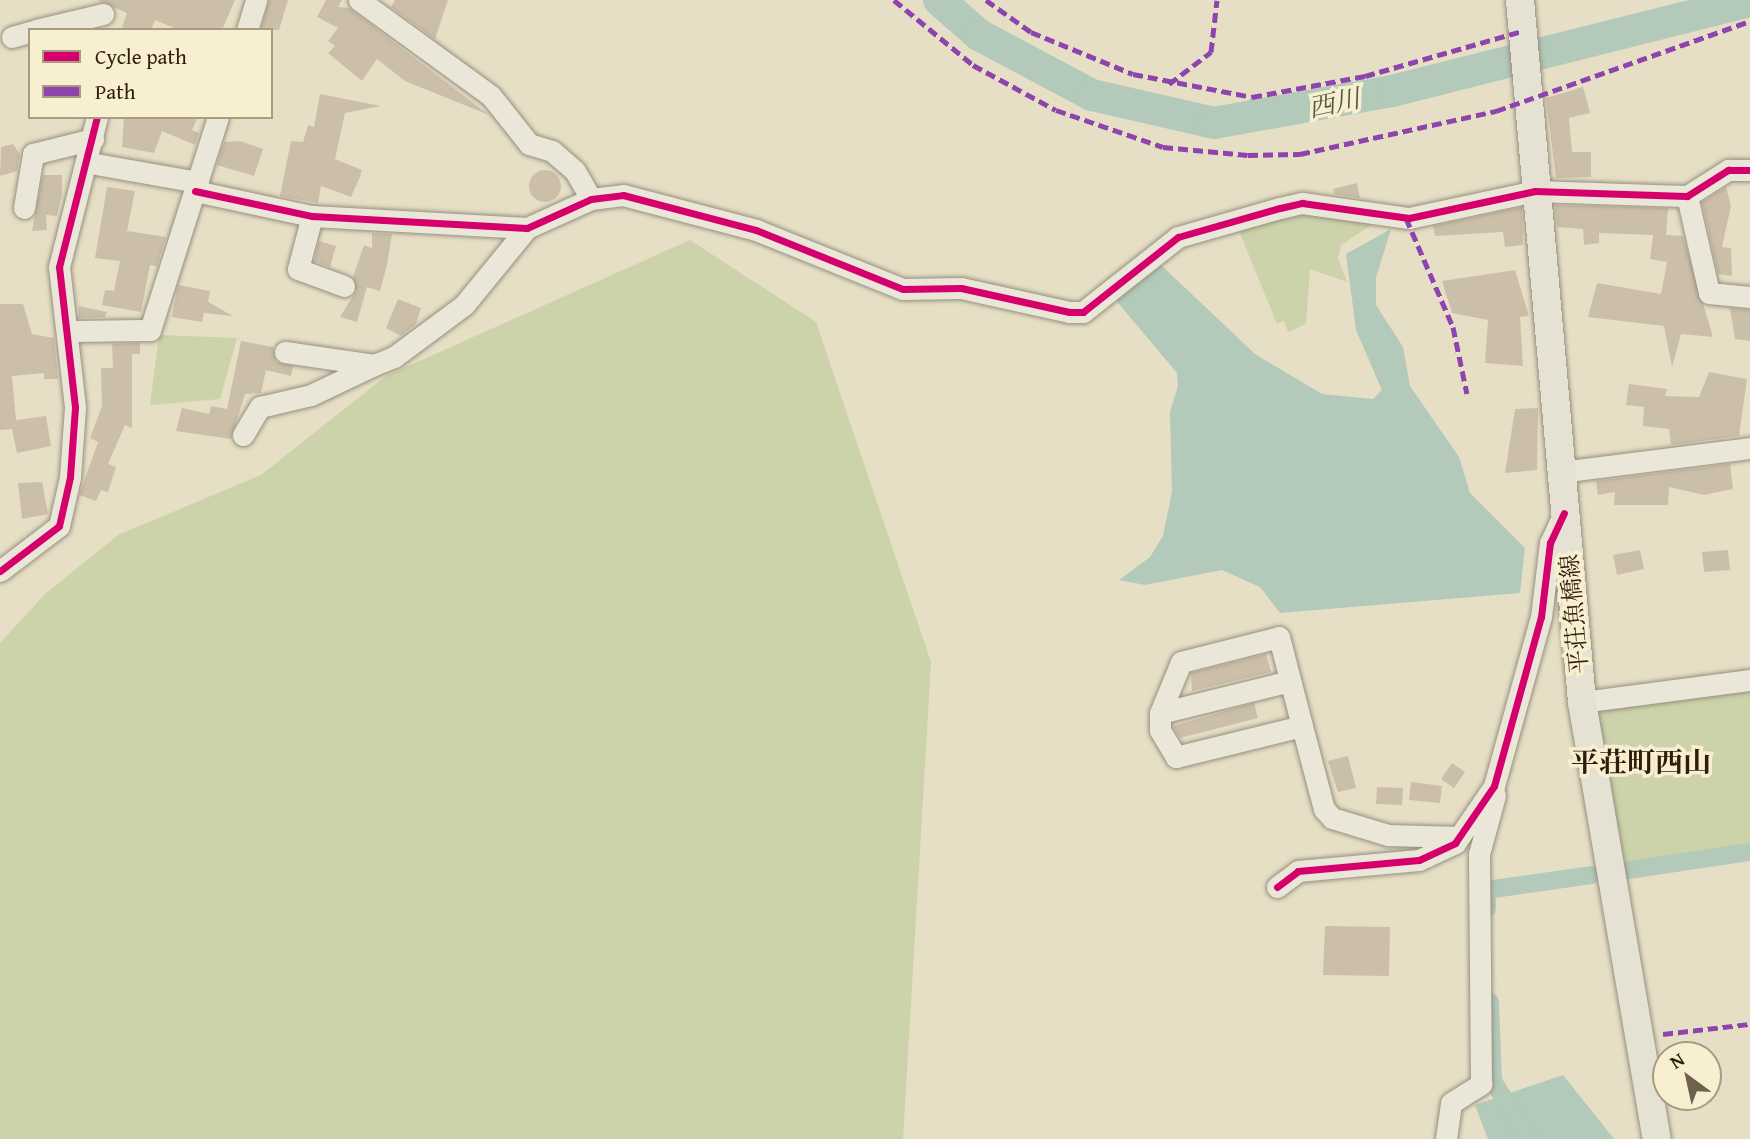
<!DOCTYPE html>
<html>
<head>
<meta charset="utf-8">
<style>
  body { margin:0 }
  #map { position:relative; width:1750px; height:1139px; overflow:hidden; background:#e6dfc5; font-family:"Gentium Book Plus","Noto Serif JP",serif }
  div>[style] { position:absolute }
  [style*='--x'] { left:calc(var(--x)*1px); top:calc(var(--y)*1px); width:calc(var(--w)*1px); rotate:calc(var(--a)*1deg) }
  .green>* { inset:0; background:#ccd2a9 }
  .water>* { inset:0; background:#b3c9ba }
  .canal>* { height:18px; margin:-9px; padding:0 9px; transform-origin:9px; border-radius:9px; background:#b3c9ba }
  .river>* { height:32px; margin:-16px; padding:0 16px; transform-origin:16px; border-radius:16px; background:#b3c9ba }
  .building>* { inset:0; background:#ccbfaa }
  .round { border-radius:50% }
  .roads { filter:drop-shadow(0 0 2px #958f7f) drop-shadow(0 0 2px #958f7f) }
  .minor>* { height:21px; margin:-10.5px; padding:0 10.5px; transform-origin:10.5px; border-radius:10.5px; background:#eae7d9 }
  .major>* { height:28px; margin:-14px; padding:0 14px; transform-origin:14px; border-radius:14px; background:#e6e2d3 }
  .quiet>* { height:5px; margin-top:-2.5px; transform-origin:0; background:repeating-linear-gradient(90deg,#8e44ad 0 10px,transparent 0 15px) }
  .cycleway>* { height:7px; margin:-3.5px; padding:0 3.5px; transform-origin:3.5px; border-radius:3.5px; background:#d6006c }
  span { translate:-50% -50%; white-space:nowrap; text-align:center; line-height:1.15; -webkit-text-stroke:7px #f8efd0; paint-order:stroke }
  .street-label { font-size:24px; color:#2d1d0d }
  .water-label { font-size:26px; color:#545648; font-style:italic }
  .quarter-label { font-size:28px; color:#2d1d0d; font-weight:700 }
  .legend { position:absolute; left:28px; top:28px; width:245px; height:91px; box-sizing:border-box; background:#f8efd0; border:2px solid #a79b82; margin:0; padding:9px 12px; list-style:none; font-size:21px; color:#2d1d0d }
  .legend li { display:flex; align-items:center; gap:14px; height:35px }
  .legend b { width:35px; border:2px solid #a79b82 }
  .north { position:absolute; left:1652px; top:1041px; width:70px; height:70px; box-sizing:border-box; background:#f8efd0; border:2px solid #a79b82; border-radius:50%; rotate:327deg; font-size:19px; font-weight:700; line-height:28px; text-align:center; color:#2d1d0d }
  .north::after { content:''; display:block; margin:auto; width:24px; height:32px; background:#6e614d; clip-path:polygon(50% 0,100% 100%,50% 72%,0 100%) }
</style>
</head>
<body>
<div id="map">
  <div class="green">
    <i style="clip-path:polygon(1293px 214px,1376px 222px,1341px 245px,1338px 258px,1347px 282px,1310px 269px,1306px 324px,1288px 332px,1284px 321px,1277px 324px,1237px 226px)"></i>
    <i style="clip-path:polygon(690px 240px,816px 322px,931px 662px,903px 1139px,0 1139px,0 643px,44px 595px,118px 535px,261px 475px,386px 376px)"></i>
    <i style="clip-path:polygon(159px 335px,237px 338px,220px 399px,150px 405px)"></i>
    <i style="clip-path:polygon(1750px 687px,1750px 850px,1618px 866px,1591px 710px)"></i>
  </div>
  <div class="water">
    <i style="clip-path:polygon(1391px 229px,1376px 278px,1376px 305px,1403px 347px,1410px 386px,1459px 457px,1470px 493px,1525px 548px,1520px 593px,1280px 613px,1260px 587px,1222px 570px,1145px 585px,1119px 580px,1150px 557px,1163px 536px,1172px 492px,1170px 412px,1178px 386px,1177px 373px,1114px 298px,1161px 265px,1255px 354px,1322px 394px,1373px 399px,1382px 390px,1356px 330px,1346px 254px)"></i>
    <i style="clip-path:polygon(1563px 1075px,1614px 1139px,1488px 1139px,1475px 1105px)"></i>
  </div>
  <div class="canal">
    <i style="--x:1628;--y:870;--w:123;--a:-8.4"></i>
    <i style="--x:1487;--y:908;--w:18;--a:-93"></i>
    <i style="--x:1486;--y:890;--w:106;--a:-8.1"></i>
    <i style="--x:1490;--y:1002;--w:79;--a:87.8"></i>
    <i style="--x:1493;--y:1081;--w:68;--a:58.2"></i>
  </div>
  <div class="river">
    <i style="--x:939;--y:0;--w:53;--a:41.2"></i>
    <i style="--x:979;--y:35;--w:128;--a:28"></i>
    <i style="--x:1092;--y:95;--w:125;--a:12.9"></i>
    <i style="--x:1214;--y:123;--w:181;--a:-10.2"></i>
    <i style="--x:1392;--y:91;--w:369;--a:-14.1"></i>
  </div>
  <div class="building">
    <i style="clip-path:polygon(97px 0,235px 0,222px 30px,179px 30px,155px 20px,151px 30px,121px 30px,127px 13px)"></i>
    <i style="clip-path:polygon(269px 0,288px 0,279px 30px,261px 30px)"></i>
    <i style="clip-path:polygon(326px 0,342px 0,338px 7px,349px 8px,489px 115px,405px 81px,377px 59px,362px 81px,328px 53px,335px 46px,328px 41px,338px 28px,317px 17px)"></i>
    <i style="clip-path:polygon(395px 0,448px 0,435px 39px,391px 7px)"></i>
    <i style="clip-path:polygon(1583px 87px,1590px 113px,1569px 118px,1572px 152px,1591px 152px,1591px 177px,1556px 178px,1546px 98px)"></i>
    <i style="clip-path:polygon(320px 94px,381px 106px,345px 113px,335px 159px,362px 170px,360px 177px,351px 197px,321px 186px,318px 203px,280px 196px,291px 141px,303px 142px,308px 125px,314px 127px)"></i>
    <i style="clip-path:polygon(124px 117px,198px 117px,192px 130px,199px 133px,195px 145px,162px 131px,154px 153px,122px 147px)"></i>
    <i style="clip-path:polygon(240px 141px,263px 149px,254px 176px,217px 165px,224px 142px)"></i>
    <i style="clip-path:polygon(13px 144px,20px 154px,17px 171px,0 176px,1px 147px)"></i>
    <i class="round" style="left:529px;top:170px;width:32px;height:32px"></i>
    <i style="clip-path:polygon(43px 175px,62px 175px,62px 194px,57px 216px,46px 215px,47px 230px,32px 231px)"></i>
    <i style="clip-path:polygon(1357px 183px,1360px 198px,1334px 194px,1333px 189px)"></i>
    <i style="clip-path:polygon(107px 187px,135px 191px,127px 231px,166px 237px,157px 266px,150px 265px,141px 312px,102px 305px,105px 290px,114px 291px,120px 261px,95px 258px)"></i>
    <i style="clip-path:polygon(1726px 187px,1731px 206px,1722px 247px,1731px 248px,1732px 276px,1718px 274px,1702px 202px)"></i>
    <i style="clip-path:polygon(1555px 205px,1668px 208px,1666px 235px,1683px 236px,1713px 337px,1681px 334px,1672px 367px,1664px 326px,1588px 317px,1597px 283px,1661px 294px,1667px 262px,1650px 259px,1653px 235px,1599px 233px,1599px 243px,1584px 245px,1583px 229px,1557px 227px)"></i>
    <i style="clip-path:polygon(1522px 207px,1523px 245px,1505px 247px,1503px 232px,1435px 236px,1433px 226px)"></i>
    <i style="clip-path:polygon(372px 233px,392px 234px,387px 265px,380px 291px,367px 287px,357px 322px,340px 317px,356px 291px,353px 277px,364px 245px,372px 248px)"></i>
    <i style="clip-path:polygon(319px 241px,336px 246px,330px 267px,314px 261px)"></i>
    <i style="clip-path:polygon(1515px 270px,1529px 316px,1520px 317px,1523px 366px,1485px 363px,1488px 320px,1452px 313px,1442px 281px)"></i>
    <i style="clip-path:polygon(178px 285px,210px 291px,208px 302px,233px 316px,204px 313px,202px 322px,172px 317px)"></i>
    <i style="clip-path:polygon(398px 299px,421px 308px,416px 324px,401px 336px,386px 328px)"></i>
    <i style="clip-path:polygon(0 304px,23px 304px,32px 334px,54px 338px,58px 379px,44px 379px,44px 373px,12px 376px,16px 420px,46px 416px,51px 446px,17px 453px,12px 429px,0 430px)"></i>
    <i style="clip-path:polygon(79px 306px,107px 312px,105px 317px,78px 318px)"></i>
    <i style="clip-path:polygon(1730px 308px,1750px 310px,1750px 341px,1735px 339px)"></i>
    <i style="clip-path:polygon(241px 341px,273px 347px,276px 362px,293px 366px,291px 376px,266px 370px,261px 393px,245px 394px,231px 439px,176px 431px,182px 408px,209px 414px,211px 406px,227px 409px)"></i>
    <i style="clip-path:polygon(140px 343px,140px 354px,132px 354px,132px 428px,125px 425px,108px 464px,116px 467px,108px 492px,101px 490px,96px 501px,79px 495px,98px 442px,90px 438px,102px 406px,101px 368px,113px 368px,112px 344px)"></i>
    <i style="clip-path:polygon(1709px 372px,1747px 379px,1739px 436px,1671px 445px,1669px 429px,1643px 426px,1644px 407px,1626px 405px,1629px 384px,1667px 389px,1665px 396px,1699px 397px)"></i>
    <i style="clip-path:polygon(1538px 408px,1537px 470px,1505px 473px,1515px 409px)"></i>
    <i style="clip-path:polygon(1730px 464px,1733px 489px,1704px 495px,1669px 487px,1668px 505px,1614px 505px,1615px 492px,1598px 495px,1596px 481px)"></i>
    <i style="clip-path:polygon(42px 482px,48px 514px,22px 519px,18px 483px)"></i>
    <i style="clip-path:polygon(1640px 550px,1644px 569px,1617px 575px,1613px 555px)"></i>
    <i style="clip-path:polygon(1728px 550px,1730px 570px,1704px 572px,1702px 552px)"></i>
    <i style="clip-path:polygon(1266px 654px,1271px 672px,1192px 691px,1191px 673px)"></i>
    <i style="clip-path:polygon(1254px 703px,1258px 718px,1180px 738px,1173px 726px)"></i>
    <i style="clip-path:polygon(1348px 756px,1356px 788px,1338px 792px,1328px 761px)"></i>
    <i style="clip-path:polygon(1452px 763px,1465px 772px,1454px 788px,1441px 779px)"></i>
    <i style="clip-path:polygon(1411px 782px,1442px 786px,1440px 803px,1409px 800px)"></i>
    <i style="clip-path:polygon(1377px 787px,1403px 788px,1402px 805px,1376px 804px)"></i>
    <i style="clip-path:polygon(1325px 926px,1390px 927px,1389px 976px,1323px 975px)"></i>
  </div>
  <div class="roads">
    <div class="minor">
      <i style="--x:359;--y:0;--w:163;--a:36"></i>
      <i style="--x:491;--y:96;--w:61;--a:51.6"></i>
      <i style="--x:529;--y:144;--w:24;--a:17"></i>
      <i style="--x:552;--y:151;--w:30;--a:41"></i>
      <i style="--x:575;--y:171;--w:32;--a:60"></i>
      <i style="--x:36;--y:30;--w:69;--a:-13.4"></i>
      <i style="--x:247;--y:30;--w:31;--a:-73"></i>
      <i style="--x:12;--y:37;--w:19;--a:-16"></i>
      <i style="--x:90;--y:163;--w:110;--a:10"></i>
      <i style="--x:195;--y:191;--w:120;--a:12.1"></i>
      <i style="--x:312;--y:216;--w:215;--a:3.2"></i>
      <i style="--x:527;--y:228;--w:70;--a:-24.4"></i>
      <i style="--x:591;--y:199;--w:32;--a:-7"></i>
      <i style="--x:623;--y:195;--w:138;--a:14.7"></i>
      <i style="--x:756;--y:230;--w:158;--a:21.9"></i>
      <i style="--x:903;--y:289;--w:58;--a:-1"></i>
      <i style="--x:961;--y:288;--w:111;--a:12.5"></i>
      <i style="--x:1069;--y:312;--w:14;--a:0"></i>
      <i style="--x:1083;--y:312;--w:121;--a:-38.3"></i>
      <i style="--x:1178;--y:237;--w:106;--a:-15.9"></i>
      <i style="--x:1280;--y:208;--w:23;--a:-13"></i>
      <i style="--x:1302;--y:203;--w:108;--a:8"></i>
      <i style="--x:1409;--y:218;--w:129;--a:-12.1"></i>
      <i style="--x:1535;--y:191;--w:152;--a:1.9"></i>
      <i style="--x:1687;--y:196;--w:49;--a:-32.4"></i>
      <i style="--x:1728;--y:170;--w:22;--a:0"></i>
      <i style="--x:1687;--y:196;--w:99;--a:77.2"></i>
      <i style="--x:1709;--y:293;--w:41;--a:5.6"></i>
      <i style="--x:24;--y:208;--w:55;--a:-80.5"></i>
      <i style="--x:33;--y:154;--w:62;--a:-14"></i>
      <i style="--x:312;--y:216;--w:55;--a:104.8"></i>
      <i style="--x:298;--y:269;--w:49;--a:20.3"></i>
      <i style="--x:68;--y:331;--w:82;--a:-0.7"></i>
      <i style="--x:150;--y:330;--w:224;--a:-72.3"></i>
      <i style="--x:285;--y:352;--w:90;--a:8.3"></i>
      <i style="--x:374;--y:365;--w:22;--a:-22"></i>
      <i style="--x:394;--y:357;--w:87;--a:-36.6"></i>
      <i style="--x:464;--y:305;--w:99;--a:-50.7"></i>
      <i style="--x:243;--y:435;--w:33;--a:-59"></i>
      <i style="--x:260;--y:407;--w:52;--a:-13.2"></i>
      <i style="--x:311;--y:395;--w:68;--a:-25.4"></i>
      <i style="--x:1560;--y:472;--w:192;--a:-7.2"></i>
      <i style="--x:0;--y:571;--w:74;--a:-37.3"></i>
      <i style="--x:59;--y:526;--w:50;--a:-77.3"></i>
      <i style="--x:70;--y:477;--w:70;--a:-85.9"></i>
      <i style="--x:75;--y:407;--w:141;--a:-96.5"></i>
      <i style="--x:59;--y:267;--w:155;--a:-75.8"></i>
      <i style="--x:1582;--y:702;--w:169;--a:-7.5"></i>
      <i style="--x:1160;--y:713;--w:134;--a:-13.8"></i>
      <i style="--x:1302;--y:726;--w:130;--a:166.2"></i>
      <i style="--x:1176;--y:757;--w:31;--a:-121"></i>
      <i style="--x:1160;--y:730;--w:17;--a:-90"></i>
      <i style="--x:1160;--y:713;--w:55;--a:-67.6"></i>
      <i style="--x:1181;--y:662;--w:101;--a:-14.3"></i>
      <i style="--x:1279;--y:637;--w:92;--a:75.5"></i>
      <i style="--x:1302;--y:726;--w:86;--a:75.2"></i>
      <i style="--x:1324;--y:809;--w:12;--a:48"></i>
      <i style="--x:1332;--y:818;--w:59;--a:16.9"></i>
      <i style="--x:1388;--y:835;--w:71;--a:1.6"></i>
      <i style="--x:1277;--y:887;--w:26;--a:-37"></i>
      <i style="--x:1298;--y:871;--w:121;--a:-5.2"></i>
      <i style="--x:1419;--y:860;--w:40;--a:-25"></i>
      <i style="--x:1455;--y:843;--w:69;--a:-55.6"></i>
      <i style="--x:1494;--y:786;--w:175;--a:-74.5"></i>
      <i style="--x:1541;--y:617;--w:75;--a:-83.1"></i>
      <i style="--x:1550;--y:543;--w:33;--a:-65"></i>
      <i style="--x:1446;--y:1139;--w:36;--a:-82"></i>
      <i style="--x:1451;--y:1103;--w:36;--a:-32"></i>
      <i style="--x:1481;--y:1084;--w:230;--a:-90.5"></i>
      <i style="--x:1479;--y:854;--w:61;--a:-74.8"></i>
    </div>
    <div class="major">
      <i style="--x:1520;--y:0;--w:705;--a:84.95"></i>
      <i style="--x:1582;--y:702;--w:443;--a:80.3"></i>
    </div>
  </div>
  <div class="quiet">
    <i style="--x:894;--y:0;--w:102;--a:39.4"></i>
    <i style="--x:973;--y:65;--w:94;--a:28.5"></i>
    <i style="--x:1056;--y:110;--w:113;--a:19.1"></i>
    <i style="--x:1163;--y:147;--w:85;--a:5.4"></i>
    <i style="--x:1248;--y:155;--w:52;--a:-1.1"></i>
    <i style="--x:1300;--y:154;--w:201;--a:-12.4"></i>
    <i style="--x:1496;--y:111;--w:269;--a:-19.5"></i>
    <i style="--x:986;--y:0;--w:55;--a:35.4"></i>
    <i style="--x:1031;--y:32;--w:110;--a:22.4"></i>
    <i style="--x:1133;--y:74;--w:121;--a:10.9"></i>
    <i style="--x:1252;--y:97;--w:115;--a:-10.5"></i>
    <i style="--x:1365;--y:76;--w:163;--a:-16"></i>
    <i style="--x:1169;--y:84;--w:53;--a:-37.3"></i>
    <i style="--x:1211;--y:52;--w:52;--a:-83.4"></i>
    <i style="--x:1406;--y:218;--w:119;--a:66.7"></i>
    <i style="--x:1453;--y:327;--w:68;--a:78.2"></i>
    <i style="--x:1663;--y:1034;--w:88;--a:-6.6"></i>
  </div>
  <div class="cycleway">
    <i style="--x:195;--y:191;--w:120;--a:12.1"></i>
    <i style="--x:312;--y:216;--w:215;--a:3.2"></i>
    <i style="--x:527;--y:228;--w:70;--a:-24.4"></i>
    <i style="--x:591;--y:199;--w:32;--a:-7"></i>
    <i style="--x:623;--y:195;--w:138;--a:14.7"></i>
    <i style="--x:756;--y:230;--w:158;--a:21.9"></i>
    <i style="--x:903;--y:289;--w:58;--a:-1"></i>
    <i style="--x:961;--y:288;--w:111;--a:12.5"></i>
    <i style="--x:1069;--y:312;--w:14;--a:0"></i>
    <i style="--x:1083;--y:312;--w:121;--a:-38.3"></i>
    <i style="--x:1178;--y:237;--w:106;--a:-15.9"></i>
    <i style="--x:1280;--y:208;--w:23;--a:-13"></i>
    <i style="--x:1302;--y:203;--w:108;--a:8"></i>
    <i style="--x:1409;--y:218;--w:129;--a:-12.1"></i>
    <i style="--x:1535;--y:191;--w:152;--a:1.9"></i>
    <i style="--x:1687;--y:196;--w:49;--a:-32.4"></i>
    <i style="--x:1728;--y:170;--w:22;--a:0"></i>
    <i style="--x:0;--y:571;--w:74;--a:-37.3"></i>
    <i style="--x:59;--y:526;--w:50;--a:-77.3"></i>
    <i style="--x:70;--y:477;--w:70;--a:-85.9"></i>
    <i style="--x:75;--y:407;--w:141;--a:-96.5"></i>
    <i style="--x:59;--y:267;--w:155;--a:-75.8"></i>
    <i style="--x:1277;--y:887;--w:26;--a:-37"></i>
    <i style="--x:1298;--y:871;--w:121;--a:-5.2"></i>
    <i style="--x:1419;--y:860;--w:40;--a:-25"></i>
    <i style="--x:1455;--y:843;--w:69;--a:-55.6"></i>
    <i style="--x:1494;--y:786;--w:175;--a:-74.5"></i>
    <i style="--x:1541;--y:617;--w:75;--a:-83.1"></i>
    <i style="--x:1550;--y:543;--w:33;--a:-65"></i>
  </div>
  <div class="street-label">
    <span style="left:1574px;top:614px;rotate:-95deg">平荘魚橋線</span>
  </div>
  <div class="water-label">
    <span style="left:1334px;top:103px;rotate:-12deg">西川</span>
  </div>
  <div class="quarter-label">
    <span style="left:1641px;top:762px">平荘町西山</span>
  </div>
  <ul class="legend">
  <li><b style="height:9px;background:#d6006c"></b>Cycle path</li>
  <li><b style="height:9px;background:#8e44ad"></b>Path</li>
  </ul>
  <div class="north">N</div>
</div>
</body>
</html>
